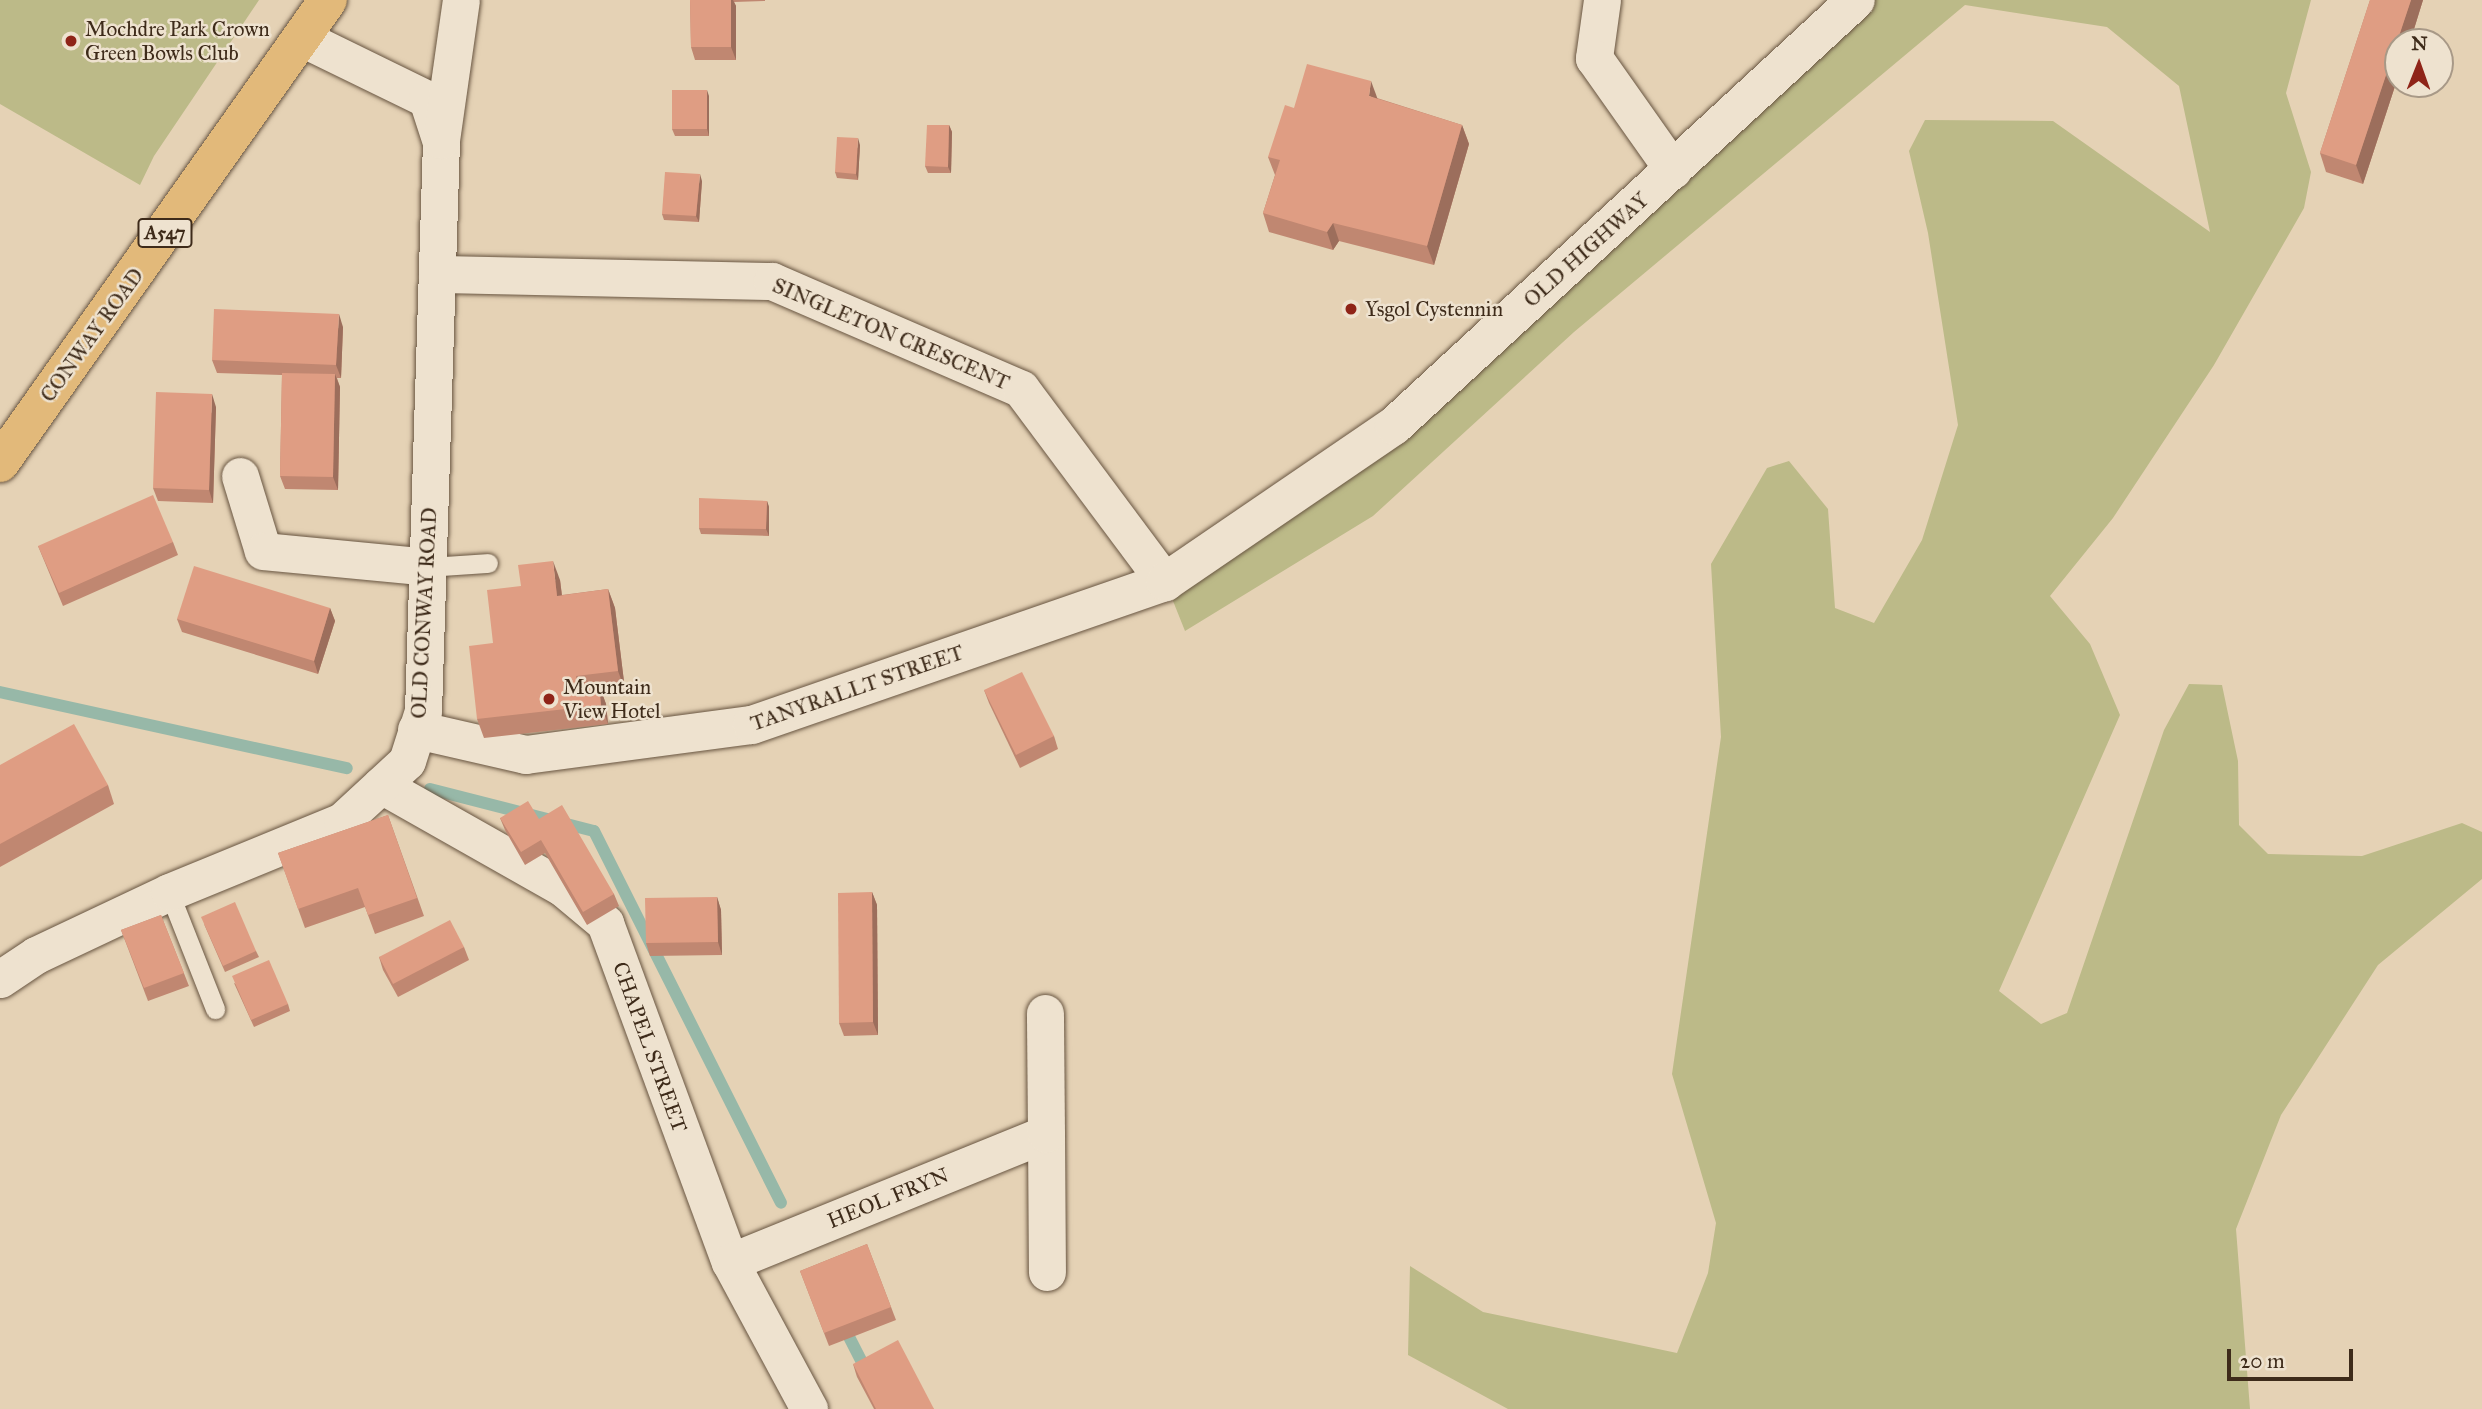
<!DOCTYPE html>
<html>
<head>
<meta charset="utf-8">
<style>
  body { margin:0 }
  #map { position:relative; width:2482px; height:1409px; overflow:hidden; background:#e5d2b5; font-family:"IM FELL Great Primer",serif }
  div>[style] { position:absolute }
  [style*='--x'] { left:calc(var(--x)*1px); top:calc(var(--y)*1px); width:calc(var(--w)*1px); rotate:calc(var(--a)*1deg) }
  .green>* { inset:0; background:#bcba88 }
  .stream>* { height:12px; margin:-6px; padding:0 6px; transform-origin:6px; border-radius:6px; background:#97b8a8 }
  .roads { filter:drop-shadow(0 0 2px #685541) drop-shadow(0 0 2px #685541) }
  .service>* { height:19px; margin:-9.5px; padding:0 9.5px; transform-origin:9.5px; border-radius:9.5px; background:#eee2cf }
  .minor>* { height:37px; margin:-18.5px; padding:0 18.5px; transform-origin:18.5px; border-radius:18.5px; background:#eee2cf }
  .tertiary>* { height:38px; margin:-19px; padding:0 19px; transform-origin:19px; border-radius:19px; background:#eee2cf }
  .primary>* { height:38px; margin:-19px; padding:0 19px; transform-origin:19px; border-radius:19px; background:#e2b97a }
  .wall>* { inset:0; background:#c08771 }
  .shaded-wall>* { inset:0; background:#9c6e5c }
  .building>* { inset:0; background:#df9d83 }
  .dots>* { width:19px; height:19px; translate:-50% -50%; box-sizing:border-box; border:4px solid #eee2cf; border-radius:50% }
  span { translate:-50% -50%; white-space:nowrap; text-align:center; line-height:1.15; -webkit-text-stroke:5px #eee2cf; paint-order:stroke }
  .shield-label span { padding:2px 5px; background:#eee2cf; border:2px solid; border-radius:5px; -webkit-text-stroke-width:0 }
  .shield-label { font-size:19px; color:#3e2b1a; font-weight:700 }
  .poi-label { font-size:21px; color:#3e2b1a }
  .left { translate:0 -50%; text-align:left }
  .street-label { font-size:21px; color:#3e2b1a }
  .north { position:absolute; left:2384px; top:28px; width:70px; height:70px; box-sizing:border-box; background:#eee2cf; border:2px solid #a89987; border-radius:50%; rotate:1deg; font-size:19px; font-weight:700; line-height:28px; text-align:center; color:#3e2b1a }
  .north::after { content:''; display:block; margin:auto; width:24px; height:32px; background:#8f2418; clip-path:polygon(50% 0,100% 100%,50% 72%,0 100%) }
  .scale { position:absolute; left:2227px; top:1349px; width:126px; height:32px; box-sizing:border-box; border:4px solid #3e2b1a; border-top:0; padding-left:9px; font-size:21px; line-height:24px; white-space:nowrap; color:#3e2b1a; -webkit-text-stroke:5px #eee2cf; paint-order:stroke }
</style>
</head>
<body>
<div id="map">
  <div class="green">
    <i style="clip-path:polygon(0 0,259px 0,154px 156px,140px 185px,0 104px)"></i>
    <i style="clip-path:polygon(1873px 0,2311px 0,2286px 93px,2311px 172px,2304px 208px,2214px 365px,2113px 518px,2050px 596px,2090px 644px,2120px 715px,1999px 991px,2041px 1024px,2067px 1013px,2164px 730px,2189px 684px,2222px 685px,2238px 761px,2239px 825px,2268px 854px,2362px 856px,2462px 823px,2482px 832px,2482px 879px,2378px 965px,2281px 1115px,2236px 1229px,2250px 1409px,1508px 1409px,1408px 1355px,1410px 1266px,1483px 1312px,1677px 1353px,1708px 1273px,1716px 1223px,1672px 1074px,1721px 737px,1711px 564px,1767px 468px,1789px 461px,1828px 509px,1835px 608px,1874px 623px,1922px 540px,1958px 425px,1928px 233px,1909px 151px,1925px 120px,2053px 121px,2210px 232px,2179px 86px,2107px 27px,1965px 5px,1574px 332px,1373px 516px,1185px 631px,1171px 596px)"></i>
  </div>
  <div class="stream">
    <i style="--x:0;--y:692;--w:355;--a:12.4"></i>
    <i style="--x:430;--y:789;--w:169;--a:14.4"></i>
    <i style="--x:594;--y:831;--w:416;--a:63.3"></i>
    <i style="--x:843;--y:1325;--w:55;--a:63"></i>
  </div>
  <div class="roads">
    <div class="service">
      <i style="--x:428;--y:567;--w:60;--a:-3.8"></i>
      <i style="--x:169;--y:892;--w:126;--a:68.5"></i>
    </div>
    <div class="minor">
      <i style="--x:1602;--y:0;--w:59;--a:97.9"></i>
      <i style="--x:1594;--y:58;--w:137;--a:54.8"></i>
      <i style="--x:304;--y:39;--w:137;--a:26"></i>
      <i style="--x:427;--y:99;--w:42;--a:72"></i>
      <i style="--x:437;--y:274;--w:335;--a:1.2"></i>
      <i style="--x:772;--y:281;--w:271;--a:23.4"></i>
      <i style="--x:1021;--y:389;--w:241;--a:53.3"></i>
      <i style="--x:240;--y:476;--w:78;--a:73"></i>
      <i style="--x:263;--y:551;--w:166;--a:5.5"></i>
      <i style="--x:381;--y:785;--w:209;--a:29.5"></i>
      <i style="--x:563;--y:888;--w:55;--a:39.8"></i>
      <i style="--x:605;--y:923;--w:361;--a:69.8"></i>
      <i style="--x:730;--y:1262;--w:167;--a:61.7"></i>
      <i style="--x:0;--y:979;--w:43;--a:-33.7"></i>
      <i style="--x:36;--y:955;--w:147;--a:-25.3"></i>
      <i style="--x:169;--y:892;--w:187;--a:-22.3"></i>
      <i style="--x:342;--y:821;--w:88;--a:-42.7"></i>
      <i style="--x:407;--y:761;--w:52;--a:-72.3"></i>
      <i style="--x:423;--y:711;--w:571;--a:-88.19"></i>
      <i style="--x:441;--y:140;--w:141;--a:-81.9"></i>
      <i style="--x:1046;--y:1134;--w:138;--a:89.6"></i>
      <i style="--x:730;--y:1262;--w:341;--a:-22.1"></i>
      <i style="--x:1046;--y:1134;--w:121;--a:-90.5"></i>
    </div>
    <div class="tertiary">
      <i style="--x:417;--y:730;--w:112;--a:12.9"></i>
      <i style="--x:526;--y:755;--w:228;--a:-7.6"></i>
      <i style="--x:752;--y:725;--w:437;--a:-19.1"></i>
      <i style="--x:1165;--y:582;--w:277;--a:-34.3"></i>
      <i style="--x:1394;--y:426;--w:628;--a:-42.68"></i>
    </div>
    <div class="primary">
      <i style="--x:0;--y:463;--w:567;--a:-54.69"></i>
    </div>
  </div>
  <div class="wall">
    <i style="clip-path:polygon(690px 0,765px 0,765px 1px,734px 2px,736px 6px,736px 60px,695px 60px,691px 47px)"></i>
    <i style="clip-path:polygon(2370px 0,2423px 0,2410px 42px,2398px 42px,2398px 77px,2363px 184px,2326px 172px,2320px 153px)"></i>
    <i style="clip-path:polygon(709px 96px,709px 136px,675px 136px,672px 129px)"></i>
    <i style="clip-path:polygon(1377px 98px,1462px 125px,1469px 144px,1434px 265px,1339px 241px,1333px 250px,1269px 232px,1263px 213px,1275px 175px,1268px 157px)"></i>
    <i style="clip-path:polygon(949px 125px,952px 132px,951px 173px,928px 173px,925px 166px)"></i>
    <i style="clip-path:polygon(860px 145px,858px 180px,837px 178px,835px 172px)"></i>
    <i style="clip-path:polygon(702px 181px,699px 222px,664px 220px,662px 214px)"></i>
    <i style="clip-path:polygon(343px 327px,341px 378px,337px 378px,340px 387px,338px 490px,285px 489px,280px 476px,282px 375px,217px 373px,212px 360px)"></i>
    <i style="clip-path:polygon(216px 407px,213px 503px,158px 501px,153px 488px)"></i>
    <i style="clip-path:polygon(767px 501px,769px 507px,769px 536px,701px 534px,699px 528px)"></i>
    <i style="clip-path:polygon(173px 542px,178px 555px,63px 606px,38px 546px)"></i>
    <i style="clip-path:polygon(560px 580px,562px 595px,608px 589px,615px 608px,625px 690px,602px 693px,606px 704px,608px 724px,484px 738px,477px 719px,521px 586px)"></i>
    <i style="clip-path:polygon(330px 608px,335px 621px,318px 674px,182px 632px,177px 619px)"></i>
    <i style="clip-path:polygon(984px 690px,1054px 736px,1058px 749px,1020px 768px,989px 703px)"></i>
    <i style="clip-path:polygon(0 765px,108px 785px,114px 804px,0 867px)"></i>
    <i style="clip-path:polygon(388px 815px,424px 916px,375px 934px,365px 907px,305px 928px,278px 853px)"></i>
    <i style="clip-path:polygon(500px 818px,539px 819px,614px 894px,619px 906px,587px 925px,545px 853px,525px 865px,505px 830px)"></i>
    <i style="clip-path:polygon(872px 892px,877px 905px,878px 1035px,844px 1036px,839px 1023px)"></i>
    <i style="clip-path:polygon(717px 897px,721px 910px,722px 955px,650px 956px,646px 943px)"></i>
    <i style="clip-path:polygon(161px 915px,189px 986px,148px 1001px,121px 930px)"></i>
    <i style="clip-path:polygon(204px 924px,256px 951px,259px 957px,225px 972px)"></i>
    <i style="clip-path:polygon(464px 947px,469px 960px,398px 997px,383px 970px,379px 957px)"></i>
    <i style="clip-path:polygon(234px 983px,288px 1004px,290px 1011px,254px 1027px)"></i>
    <i style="clip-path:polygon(867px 1244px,896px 1320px,829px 1346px,800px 1271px)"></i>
    <i style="clip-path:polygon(853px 1364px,934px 1409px,874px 1409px,857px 1377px)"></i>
  </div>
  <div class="shaded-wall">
    <i style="clip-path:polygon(731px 0,733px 0,736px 6px,736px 60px,731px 47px)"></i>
    <i style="clip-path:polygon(2411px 0,2423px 0,2410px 42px,2398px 42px,2398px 77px,2363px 184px,2356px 165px)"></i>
    <i style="clip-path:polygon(1371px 81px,1378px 100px,1369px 96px)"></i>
    <i style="clip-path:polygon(707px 90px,709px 96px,709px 136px,707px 129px)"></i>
    <i style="clip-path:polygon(949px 125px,952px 132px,951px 173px,948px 167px)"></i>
    <i style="clip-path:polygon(1462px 125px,1469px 144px,1434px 265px,1427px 246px)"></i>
    <i style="clip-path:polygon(858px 138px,860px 145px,858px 180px,856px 174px)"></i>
    <i style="clip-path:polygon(700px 174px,702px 181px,699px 222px,696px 216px)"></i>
    <i style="clip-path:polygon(1333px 223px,1339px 241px,1333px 250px,1327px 232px)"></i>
    <i style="clip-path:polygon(339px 314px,343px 327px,341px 378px,336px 365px)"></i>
    <i style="clip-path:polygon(335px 374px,340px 387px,338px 490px,333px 477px)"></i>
    <i style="clip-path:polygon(212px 394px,216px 407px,213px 503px,209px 490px)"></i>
    <i style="clip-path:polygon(767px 501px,769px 507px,769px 536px,766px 529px)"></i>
    <i style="clip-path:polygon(553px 561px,560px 580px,564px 614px,557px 596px)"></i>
    <i style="clip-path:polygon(608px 589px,615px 608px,625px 690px,618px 671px)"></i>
    <i style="clip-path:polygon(330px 608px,335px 621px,318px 674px,314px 661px)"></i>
    <i style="clip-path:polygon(599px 685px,606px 704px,608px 724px,601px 705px)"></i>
    <i style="clip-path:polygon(872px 892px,877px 905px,878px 1035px,873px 1022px)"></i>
    <i style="clip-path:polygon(717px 897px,721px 910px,722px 955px,718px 942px)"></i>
  </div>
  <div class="building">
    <i style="clip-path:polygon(690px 0,731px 0,731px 47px,691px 47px)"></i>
    <i style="clip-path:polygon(2370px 0,2411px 0,2356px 165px,2320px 153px)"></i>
    <i style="clip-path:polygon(1307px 64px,1371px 81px,1369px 96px,1462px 125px,1427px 246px,1333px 223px,1327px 232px,1263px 213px,1280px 160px,1268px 157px,1285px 105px,1294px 108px)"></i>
    <i style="clip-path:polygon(672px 90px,707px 90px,707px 129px,672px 129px)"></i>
    <i style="clip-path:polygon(927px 125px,949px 125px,948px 167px,925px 166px)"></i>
    <i style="clip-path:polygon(837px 137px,858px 138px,856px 174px,835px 172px)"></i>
    <i style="clip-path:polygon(665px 172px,700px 174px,696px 216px,662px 214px)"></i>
    <i style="clip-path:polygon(214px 309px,339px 314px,336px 365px,212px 360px)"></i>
    <i style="clip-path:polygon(282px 373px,335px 374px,333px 477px,280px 476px)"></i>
    <i style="clip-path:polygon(156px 392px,212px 394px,209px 490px,153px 488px)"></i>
    <i style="clip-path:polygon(153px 495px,173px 542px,59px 593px,38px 546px)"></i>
    <i style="clip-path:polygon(699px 498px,767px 501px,766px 529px,699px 528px)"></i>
    <i style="clip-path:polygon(553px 561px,557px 596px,608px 589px,618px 671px,576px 676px,577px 688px,599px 685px,601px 705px,477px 719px,469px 646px,493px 643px,487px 590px,521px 586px,518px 565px)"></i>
    <i style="clip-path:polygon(194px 566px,330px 608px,314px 661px,177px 619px)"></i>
    <i style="clip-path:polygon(1022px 672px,1054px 736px,1016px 755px,984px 690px)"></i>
    <i style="clip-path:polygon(74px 724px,108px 785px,0 844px,0 765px)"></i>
    <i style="clip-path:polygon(528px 801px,539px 819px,562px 805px,614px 894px,583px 912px,541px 840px,521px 852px,500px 818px)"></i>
    <i style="clip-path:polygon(388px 815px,417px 898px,368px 915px,358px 888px,298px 909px,278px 853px)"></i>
    <i style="clip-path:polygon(872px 892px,873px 1022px,839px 1023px,838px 893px)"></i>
    <i style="clip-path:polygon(717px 897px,718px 942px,646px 943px,645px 898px)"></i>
    <i style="clip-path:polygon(235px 902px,256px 951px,223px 966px,201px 917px)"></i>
    <i style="clip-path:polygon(161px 915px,184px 973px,144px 988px,121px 930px)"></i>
    <i style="clip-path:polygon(450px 920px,464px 947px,393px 984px,379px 957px)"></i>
    <i style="clip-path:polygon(269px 960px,288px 1004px,251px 1020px,232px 976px)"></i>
    <i style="clip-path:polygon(867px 1244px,891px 1307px,824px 1333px,800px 1271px)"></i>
    <i style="clip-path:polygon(898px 1340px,934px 1409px,876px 1409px,853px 1364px)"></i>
  </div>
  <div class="dots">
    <i style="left:71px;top:41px;background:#8f2418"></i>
    <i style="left:1351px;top:309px;background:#8f2418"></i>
    <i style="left:549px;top:699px;background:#8f2418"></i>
  </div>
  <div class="shield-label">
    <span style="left:165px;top:233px">A547</span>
  </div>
  <div class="poi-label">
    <span class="left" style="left:85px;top:41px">Mochdre Park Crown<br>Green Bowls Club</span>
    <span class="left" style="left:1365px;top:309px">Ysgol Cystennin</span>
    <span class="left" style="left:563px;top:699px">Mountain<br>View Hotel</span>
  </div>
  <div class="street-label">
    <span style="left:1586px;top:250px;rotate:-42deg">OLD HIGHWAY</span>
    <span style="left:891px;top:334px;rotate:23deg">SINGLETON CRESCENT</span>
    <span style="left:92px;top:335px;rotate:-54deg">CONWAY ROAD</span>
    <span style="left:424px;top:613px;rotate:-87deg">OLD CONWAY ROAD</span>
    <span style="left:857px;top:688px;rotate:-19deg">TANYRALLT STREET</span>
    <span style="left:650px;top:1047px;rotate:70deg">CHAPEL STREET</span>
    <span style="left:888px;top:1198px;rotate:-22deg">HEOL FRYN</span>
  </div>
  <div class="north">N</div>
  <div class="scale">20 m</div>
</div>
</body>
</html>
